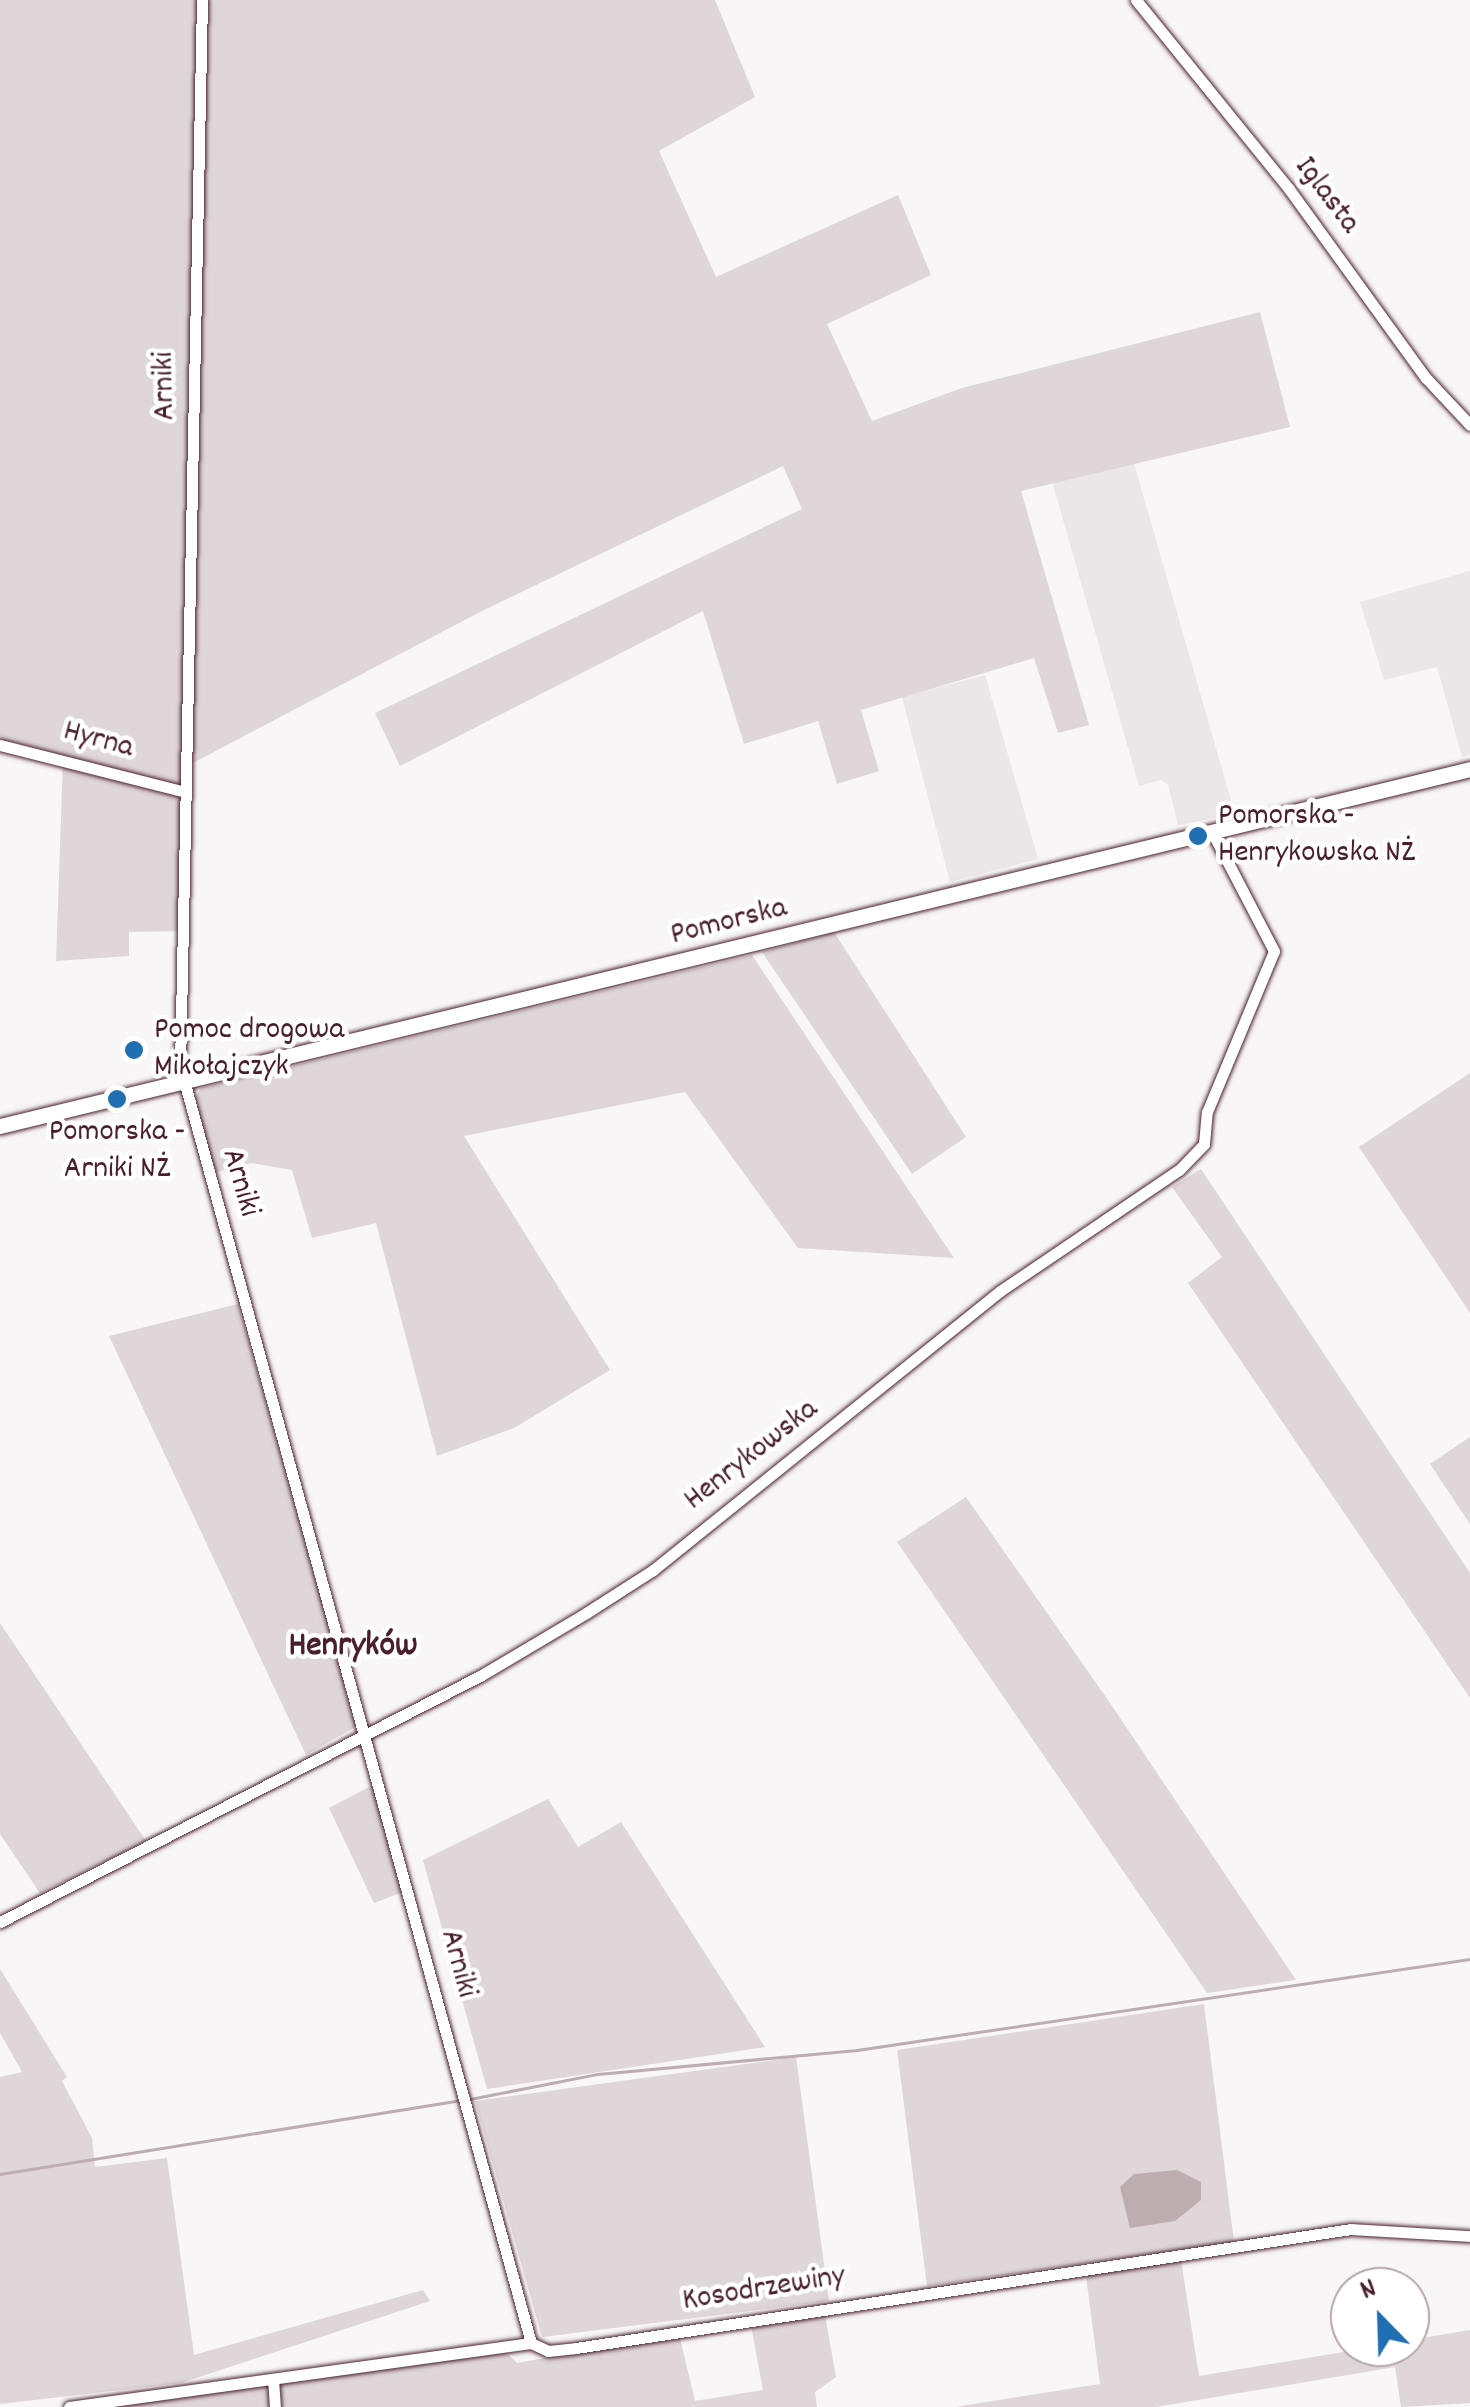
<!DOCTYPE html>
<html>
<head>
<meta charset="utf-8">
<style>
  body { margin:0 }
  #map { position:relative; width:1470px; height:2407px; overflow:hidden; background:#f8f6f7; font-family:Dekko,sans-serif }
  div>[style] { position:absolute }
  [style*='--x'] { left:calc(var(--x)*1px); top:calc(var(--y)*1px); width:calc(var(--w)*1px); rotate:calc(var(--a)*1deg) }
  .built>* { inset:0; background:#ebe6e8 }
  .green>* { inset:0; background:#ded6d9 }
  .water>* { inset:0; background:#bdadb0 }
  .stream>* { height:2.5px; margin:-1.25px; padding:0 1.25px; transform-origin:1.25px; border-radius:1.25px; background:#bdadb0 }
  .roads { filter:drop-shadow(0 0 2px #4a1f2b) drop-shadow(0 0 2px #4a1f2b) }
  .street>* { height:11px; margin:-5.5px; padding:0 5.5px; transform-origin:5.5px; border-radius:5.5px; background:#fff }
  .secondary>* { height:15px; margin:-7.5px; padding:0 7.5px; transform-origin:7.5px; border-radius:7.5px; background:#fff }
  .dots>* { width:28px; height:28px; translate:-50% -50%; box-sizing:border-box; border:5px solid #fff; border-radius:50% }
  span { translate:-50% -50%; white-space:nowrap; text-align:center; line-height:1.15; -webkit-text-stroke:9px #fff; paint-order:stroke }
  .street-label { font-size:32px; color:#4a1f2b }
  .poi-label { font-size:32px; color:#4a1f2b }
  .left { translate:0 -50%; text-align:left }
  .neighbourhood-label { font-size:35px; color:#4a1f2b; font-weight:700 }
  .north { position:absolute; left:1330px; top:2267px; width:100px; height:100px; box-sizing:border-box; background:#fff; border:2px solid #b7a5aa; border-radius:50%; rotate:337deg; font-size:28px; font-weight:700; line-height:40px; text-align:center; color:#4a1f2b }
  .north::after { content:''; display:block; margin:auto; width:35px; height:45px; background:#1f6fb2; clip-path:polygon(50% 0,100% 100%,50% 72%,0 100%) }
</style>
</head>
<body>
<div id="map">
  <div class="built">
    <i style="clip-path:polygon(1133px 460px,1152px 526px,1235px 814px,1178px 825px,1168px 785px,1161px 780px,1139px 786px,1052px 481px)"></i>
    <i style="clip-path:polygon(1470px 571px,1470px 755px,1462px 757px,1437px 667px,1384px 680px,1360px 602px)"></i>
    <i style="clip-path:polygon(985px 675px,1038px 859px,950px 882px,902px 697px)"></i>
  </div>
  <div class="green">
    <i style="clip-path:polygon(0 0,715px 0,755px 97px,659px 151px,716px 277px,898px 195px,931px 275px,827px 324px,872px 421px,962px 388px,1260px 312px,1290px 427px,1021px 491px,1089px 725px,1058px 733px,1034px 658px,861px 710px,879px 771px,837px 784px,818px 721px,744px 744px,703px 611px,400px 766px,375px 713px,802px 509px,783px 466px,480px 612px,191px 764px,179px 931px,129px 932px,129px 956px,56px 961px,63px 761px,0 742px)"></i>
    <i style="clip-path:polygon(834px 932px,966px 1137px,912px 1174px,762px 952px)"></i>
    <i style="clip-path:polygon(752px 955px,954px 1258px,798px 1248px,685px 1092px,464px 1136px,610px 1370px,514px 1428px,437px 1456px,376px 1223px,312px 1238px,292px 1170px,251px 1163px,213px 1173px,195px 1099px,201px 1088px)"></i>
    <i style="clip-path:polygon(1470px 1073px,1470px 1313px,1359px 1147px)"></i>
    <i style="clip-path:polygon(1201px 1169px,1470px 1573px,1470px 1698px,1188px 1283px,1222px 1257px,1172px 1187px)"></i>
    <i style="clip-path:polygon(238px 1304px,357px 1726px,306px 1755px,109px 1336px)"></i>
    <i style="clip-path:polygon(1470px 1437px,1470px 1524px,1430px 1464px)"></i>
    <i style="clip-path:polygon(966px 1497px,1110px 1703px,1296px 1980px,1207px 1993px,897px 1542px)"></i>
    <i style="clip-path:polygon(0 1623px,146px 1841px,40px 1893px,0 1834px)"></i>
    <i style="clip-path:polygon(375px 1784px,406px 1891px,374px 1903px,329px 1808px)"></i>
    <i style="clip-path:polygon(548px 1799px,578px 1847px,621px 1822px,765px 2047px,487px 2089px,423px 1860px)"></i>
    <i style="clip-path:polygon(0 1969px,67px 2077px,62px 2081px,92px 2138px,95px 2167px,167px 2158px,194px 2355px,423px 2290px,430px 2301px,181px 2383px,0 2404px,0 2077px,22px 2072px,0 2033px)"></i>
    <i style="clip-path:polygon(1204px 2004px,1234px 2242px,927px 2286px,897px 2050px)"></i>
    <i style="clip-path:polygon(796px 2057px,829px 2301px,542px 2337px,475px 2101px)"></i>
    <i style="clip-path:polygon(1181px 2260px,1199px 2376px,1373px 2347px,1410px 2347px,1410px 2340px,1470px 2330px,1470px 2403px,1401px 2407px,1395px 2367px,1156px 2407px,955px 2407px,1100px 2384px,1086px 2276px)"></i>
    <i style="clip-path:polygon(825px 2315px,836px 2377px,815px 2392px,817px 2407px,69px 2407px,501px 2347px,517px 2363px,679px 2334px,695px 2401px,763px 2390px,751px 2326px)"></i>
  </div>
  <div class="water">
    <i style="clip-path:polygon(1177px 2170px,1201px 2182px,1201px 2200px,1175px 2221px,1130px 2228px,1120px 2187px,1134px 2174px)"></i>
  </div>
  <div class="stream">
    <i style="--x:470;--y:2099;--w:130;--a:-11.1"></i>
    <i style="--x:598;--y:2074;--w:260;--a:-5.3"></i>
    <i style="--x:857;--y:2050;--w:620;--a:-8.44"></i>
    <i style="--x:0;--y:2174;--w:464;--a:-9.1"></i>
  </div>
  <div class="roads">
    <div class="street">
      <i style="--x:202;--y:0;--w:1066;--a:91.18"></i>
      <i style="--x:180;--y:1066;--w:1324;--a:74.63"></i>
      <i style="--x:1136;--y:0;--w:243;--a:51"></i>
      <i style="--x:1289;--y:189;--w:233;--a:54.1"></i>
      <i style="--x:1426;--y:378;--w:64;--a:46.9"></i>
      <i style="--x:0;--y:745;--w:188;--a:14.2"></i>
      <i style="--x:0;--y:1922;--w:539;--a:-27.14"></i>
      <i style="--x:480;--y:1676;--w:123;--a:-30.7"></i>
      <i style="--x:586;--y:1613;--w:80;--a:-32.7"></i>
      <i style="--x:653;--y:1570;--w:445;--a:-38.8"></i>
      <i style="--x:1000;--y:1291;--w:216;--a:-34.1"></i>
      <i style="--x:1179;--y:1170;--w:36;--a:-46"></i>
      <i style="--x:1204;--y:1144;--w:32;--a:-85"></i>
      <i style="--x:1207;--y:1112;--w:174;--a:-67.4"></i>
      <i style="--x:1274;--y:951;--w:134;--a:-117.5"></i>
      <i style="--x:273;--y:2379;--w:28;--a:86"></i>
      <i style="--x:69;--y:2407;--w:466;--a:-7.9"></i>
      <i style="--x:531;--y:2343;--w:19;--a:25"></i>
      <i style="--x:548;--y:2351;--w:28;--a:-6"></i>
      <i style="--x:576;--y:2348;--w:784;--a:-8.73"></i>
      <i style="--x:1351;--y:2229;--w:119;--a:3.4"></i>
    </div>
    <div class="secondary">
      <i style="--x:0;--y:1126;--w:1513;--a:-13.65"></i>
    </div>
  </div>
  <div class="dots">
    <i style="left:1198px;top:836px;background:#1f6fb2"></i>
    <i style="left:134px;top:1050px;background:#1f6fb2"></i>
    <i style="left:117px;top:1099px;background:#1f6fb2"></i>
  </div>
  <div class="street-label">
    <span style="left:1326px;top:196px;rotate:53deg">Iglasta</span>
    <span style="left:166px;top:386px;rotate:-91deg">Arniki</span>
    <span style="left:98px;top:741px;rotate:15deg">Hyrna</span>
    <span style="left:729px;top:923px;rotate:-14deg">Pomorska</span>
    <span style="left:239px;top:1183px;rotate:74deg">Arniki</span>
    <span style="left:752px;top:1456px;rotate:-38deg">Henrykowska</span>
    <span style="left:457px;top:1964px;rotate:75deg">Arniki</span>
    <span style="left:764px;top:2290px;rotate:-9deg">Kosodrzewiny</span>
  </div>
  <div class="poi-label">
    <span class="left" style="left:1218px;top:836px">Pomorska -<br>Henrykowska NŻ</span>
    <span class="left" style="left:154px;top:1050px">Pomoc drogowa<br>Mikołajczyk</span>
    <span style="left:117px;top:1152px">Pomorska -<br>Arniki NŻ</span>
  </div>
  <div class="neighbourhood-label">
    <span style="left:353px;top:1647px">Henryków</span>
  </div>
  <div class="north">N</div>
</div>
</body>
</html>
